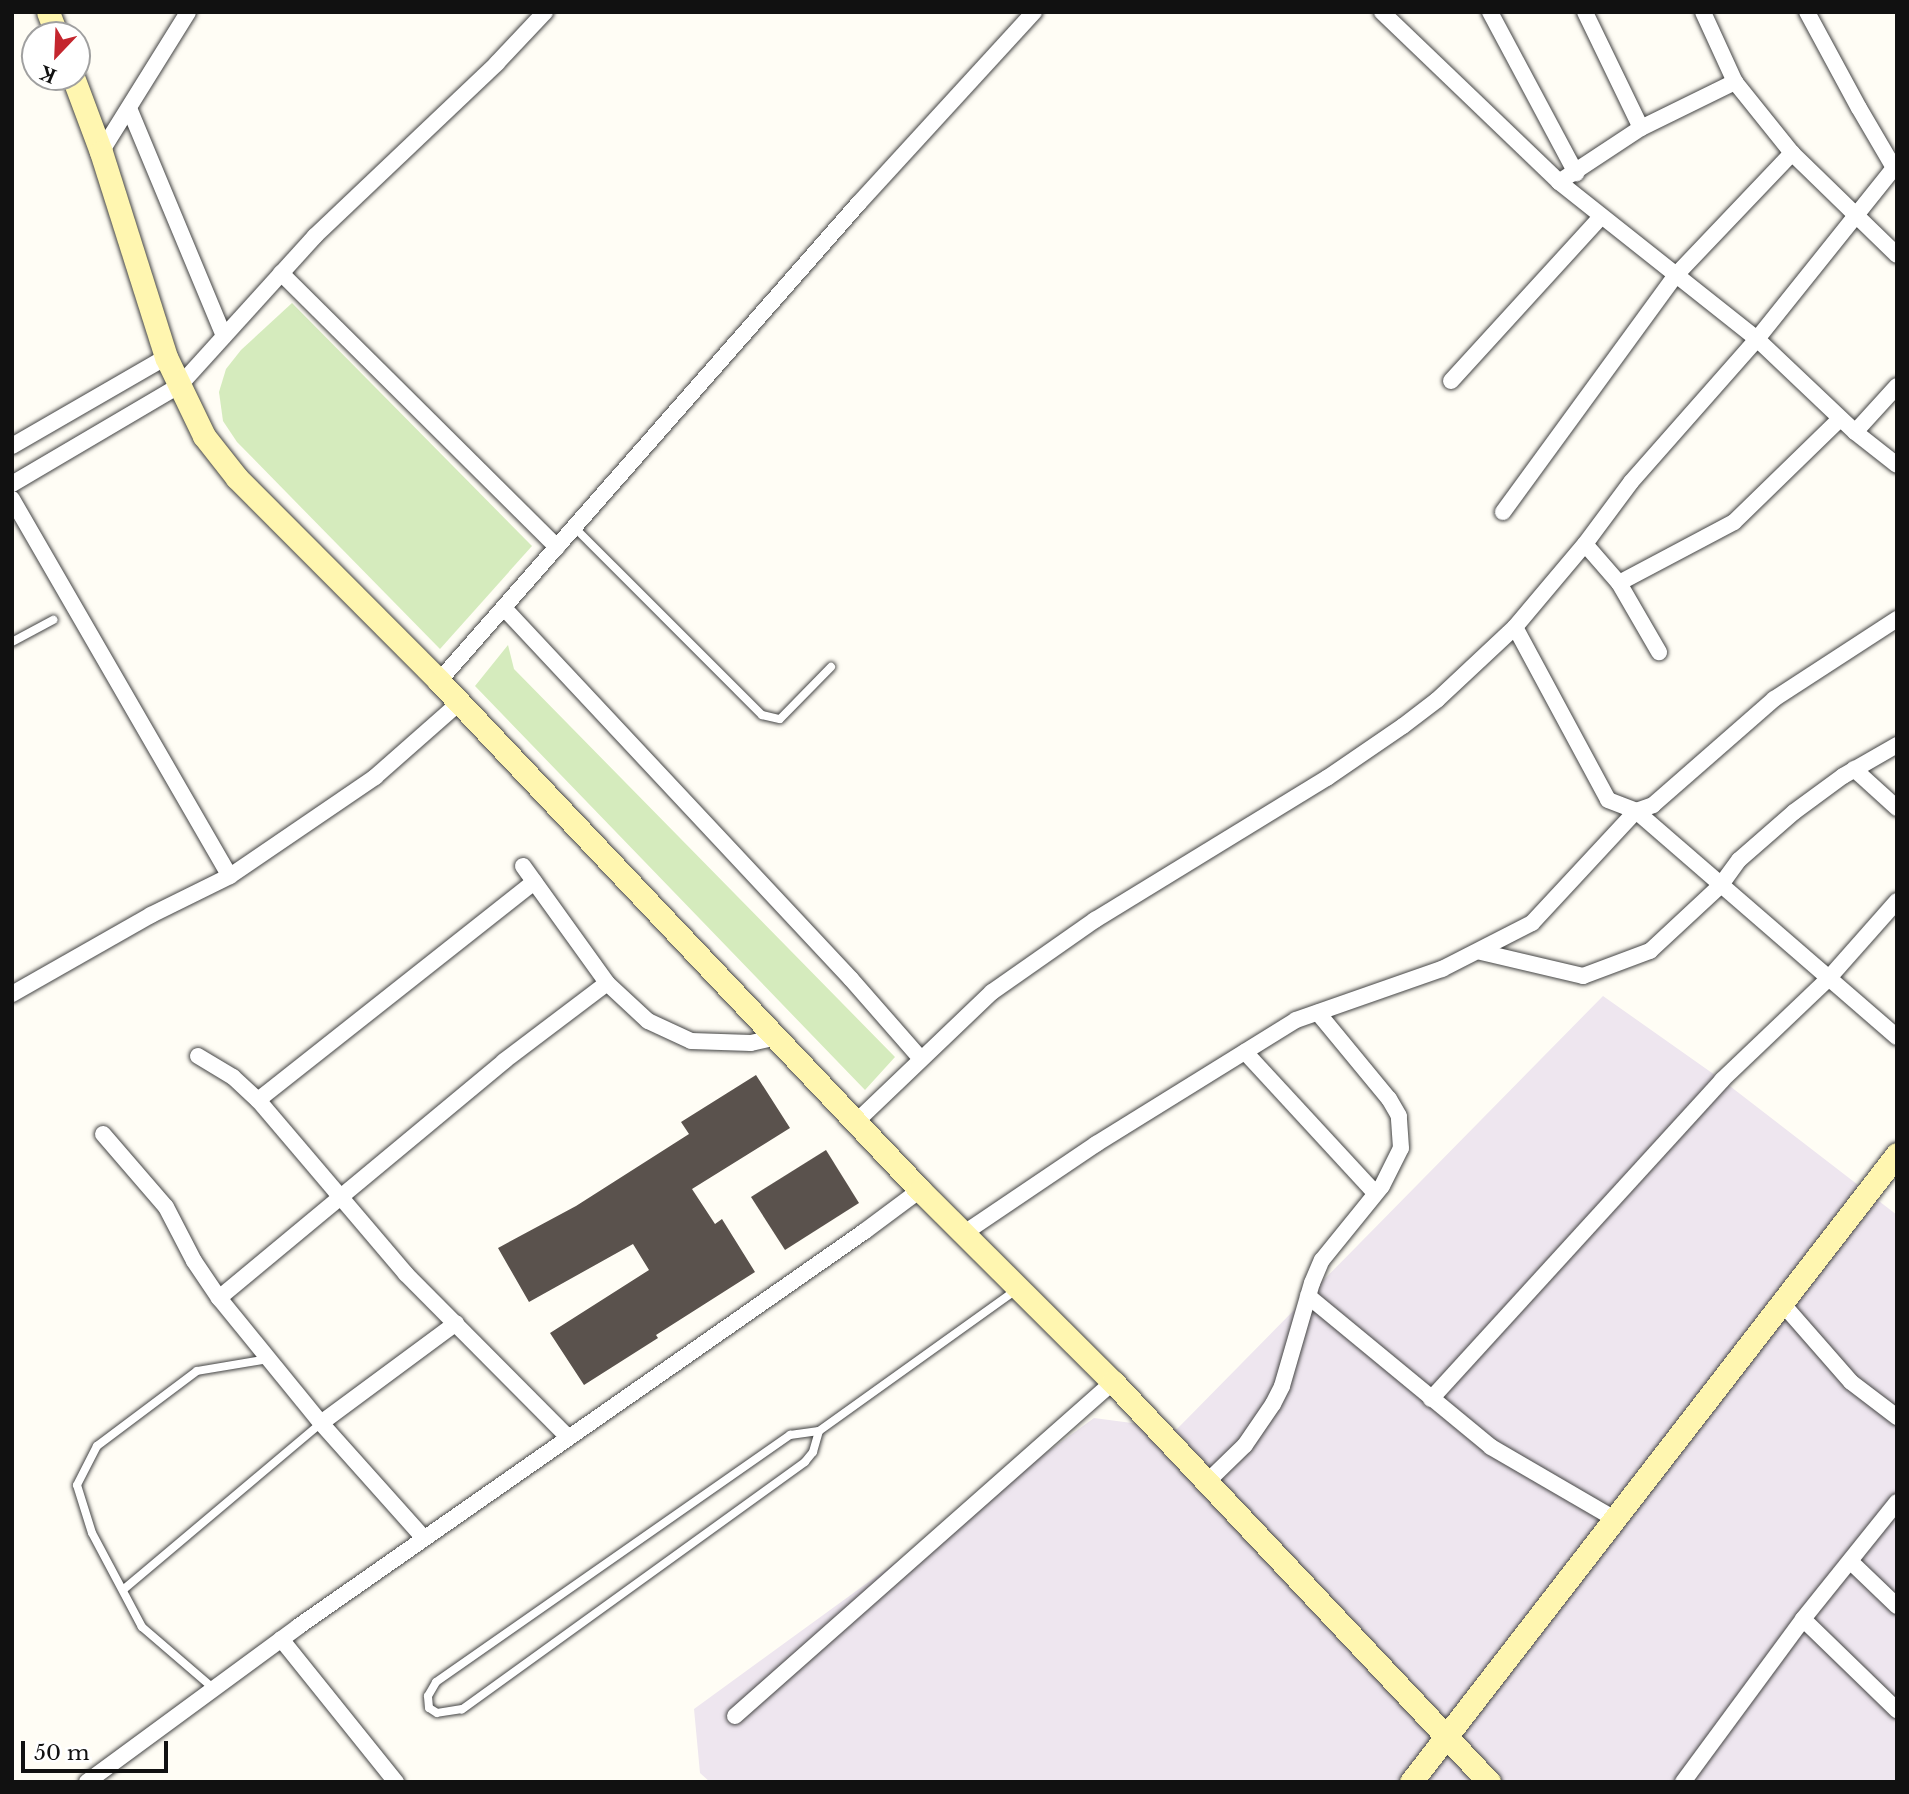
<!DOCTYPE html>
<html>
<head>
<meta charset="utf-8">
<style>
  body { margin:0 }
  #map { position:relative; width:1909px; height:1794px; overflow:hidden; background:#fffdf5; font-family:"Libre Baskerville",serif }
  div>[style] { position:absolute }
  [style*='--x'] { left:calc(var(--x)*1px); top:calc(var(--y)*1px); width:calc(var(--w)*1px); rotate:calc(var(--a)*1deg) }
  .industrial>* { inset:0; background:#eee6ef }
  .green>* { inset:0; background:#d5ebbd }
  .building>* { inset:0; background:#5a524d }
  .roads { filter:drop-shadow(0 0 2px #444) drop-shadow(0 0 2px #444) }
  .lane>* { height:8px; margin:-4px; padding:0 4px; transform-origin:4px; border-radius:4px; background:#fff }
  .street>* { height:16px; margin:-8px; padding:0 8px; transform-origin:8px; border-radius:8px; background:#fff }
  .secondary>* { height:23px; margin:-11.5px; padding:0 11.5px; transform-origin:11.5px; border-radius:11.5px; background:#fff6b0 }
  span { translate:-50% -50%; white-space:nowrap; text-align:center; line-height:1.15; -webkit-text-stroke:7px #fff; paint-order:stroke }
  .frame { position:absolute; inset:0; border:14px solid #111; pointer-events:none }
  .north { position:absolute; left:21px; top:21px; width:70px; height:70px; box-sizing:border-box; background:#fff; border:2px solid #a0a0a0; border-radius:50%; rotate:203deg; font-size:19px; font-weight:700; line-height:28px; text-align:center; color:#111 }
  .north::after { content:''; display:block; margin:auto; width:24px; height:32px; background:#c4262e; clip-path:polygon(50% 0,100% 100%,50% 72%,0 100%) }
  .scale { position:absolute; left:21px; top:1741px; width:147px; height:32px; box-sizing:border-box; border:4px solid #111; border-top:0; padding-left:9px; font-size:21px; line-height:24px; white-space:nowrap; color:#111; -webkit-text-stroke:5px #fff; paint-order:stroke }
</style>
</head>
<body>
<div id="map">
  <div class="industrial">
    <i style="clip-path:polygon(1603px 996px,1722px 1080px,1897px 1215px,1897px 1782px,710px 1782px,700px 1773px,694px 1709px,1094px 1418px,1177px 1429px)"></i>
  </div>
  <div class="green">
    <i style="clip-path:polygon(292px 303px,532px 546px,440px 649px,237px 442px,223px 421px,219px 392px,226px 369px,241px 350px)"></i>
    <i style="clip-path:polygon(508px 645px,514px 669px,895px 1057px,865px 1090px,475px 686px)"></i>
  </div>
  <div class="building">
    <i style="clip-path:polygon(756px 1075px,790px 1128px,692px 1189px,715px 1224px,722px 1219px,755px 1272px,656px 1335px,658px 1338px,584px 1385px,550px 1333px,649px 1270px,633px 1244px,529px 1302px,498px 1248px,576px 1206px,689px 1134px,681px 1122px)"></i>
    <i style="clip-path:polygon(826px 1150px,859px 1203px,785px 1250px,751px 1197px)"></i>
  </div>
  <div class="roads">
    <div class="lane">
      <i style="--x:574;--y:527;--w:266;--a:45"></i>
      <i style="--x:762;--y:715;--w:18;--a:13"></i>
      <i style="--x:780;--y:719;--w:73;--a:-45.6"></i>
      <i style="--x:12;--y:642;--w:47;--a:-28.2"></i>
      <i style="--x:819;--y:1431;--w:22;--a:106"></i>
      <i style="--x:813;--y:1452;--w:13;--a:129"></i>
      <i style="--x:805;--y:1462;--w:423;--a:144.2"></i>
      <i style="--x:462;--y:1709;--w:25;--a:171"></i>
      <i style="--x:437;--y:1713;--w:9;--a:-148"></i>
      <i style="--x:429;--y:1708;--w:12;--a:-95"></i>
      <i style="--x:428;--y:1696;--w:16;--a:-60"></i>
      <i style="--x:436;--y:1682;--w:432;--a:-34.9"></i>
      <i style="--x:790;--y:1435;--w:29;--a:-8"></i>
      <i style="--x:819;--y:1431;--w:244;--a:-35.6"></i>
      <i style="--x:124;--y:1589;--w:258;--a:-40.1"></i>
      <i style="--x:213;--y:1688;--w:94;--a:-139.3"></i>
      <i style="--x:142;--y:1627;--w:106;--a:-118"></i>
      <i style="--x:92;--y:1533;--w:50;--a:-107.4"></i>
      <i style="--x:77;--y:1485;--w:44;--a:-62.9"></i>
      <i style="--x:97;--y:1446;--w:125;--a:-36.9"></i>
      <i style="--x:197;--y:1371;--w:73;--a:-9.5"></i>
    </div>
    <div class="street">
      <i style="--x:1382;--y:12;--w:245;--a:43.8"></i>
      <i style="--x:1559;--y:182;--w:253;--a:38.4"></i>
      <i style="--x:1757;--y:339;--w:219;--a:-51.3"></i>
      <i style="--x:1490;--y:12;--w:183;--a:61.9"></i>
      <i style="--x:1807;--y:12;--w:109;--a:61.6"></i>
      <i style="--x:1859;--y:108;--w:69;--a:59.7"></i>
      <i style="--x:1894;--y:168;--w:4;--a:-45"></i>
      <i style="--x:1735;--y:82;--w:91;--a:51.2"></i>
      <i style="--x:129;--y:108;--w:247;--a:67.4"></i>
      <i style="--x:1641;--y:128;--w:105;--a:-26.1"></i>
      <i style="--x:1735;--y:82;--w:77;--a:-114.6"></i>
      <i style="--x:101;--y:152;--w:165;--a:-58.1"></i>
      <i style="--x:1559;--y:182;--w:98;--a:-33.4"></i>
      <i style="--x:1641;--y:128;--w:129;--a:-115.8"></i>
      <i style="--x:281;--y:273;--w:389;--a:44.8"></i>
      <i style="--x:1451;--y:381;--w:222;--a:-47.6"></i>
      <i style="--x:1897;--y:386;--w:62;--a:132.4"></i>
      <i style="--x:1855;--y:432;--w:53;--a:38.2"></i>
      <i style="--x:12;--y:446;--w:178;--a:-30"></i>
      <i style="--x:12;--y:484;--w:195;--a:-30.5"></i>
      <i style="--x:180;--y:385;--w:201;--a:-47.8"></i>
      <i style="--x:315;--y:236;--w:251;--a:-43.5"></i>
      <i style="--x:497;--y:63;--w:70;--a:-46.7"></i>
      <i style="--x:12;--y:499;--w:435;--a:60"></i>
      <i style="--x:1503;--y:512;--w:292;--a:-53.9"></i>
      <i style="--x:1675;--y:276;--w:170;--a:-46.4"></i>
      <i style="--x:1792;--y:153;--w:146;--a:44.2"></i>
      <i style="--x:1585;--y:544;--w:52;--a:48.9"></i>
      <i style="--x:1619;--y:583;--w:130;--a:-27.9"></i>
      <i style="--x:1734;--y:522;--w:148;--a:-44.2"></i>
      <i style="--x:1619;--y:583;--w:80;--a:59.9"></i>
      <i style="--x:504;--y:608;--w:508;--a:46.91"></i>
      <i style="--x:851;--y:979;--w:106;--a:48.8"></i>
      <i style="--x:1515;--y:627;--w:109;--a:-49.9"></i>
      <i style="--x:1585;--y:544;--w:77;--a:-53.4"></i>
      <i style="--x:1631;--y:482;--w:191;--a:-48.6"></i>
      <i style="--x:1757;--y:339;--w:135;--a:43.5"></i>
      <i style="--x:439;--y:681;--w:636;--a:-48.7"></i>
      <i style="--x:859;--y:203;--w:259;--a:-47.5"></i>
      <i style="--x:1854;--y:769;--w:58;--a:42.2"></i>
      <i style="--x:523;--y:866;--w:144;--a:54.3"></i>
      <i style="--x:607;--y:983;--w:56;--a:42.8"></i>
      <i style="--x:648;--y:1021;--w:47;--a:24.9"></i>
      <i style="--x:691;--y:1041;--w:60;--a:1.9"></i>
      <i style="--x:751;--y:1043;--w:26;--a:-13"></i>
      <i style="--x:1481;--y:952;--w:105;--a:13.2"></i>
      <i style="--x:1583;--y:976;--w:72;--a:-20.5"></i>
      <i style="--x:1650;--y:951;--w:96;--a:-42.9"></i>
      <i style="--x:1720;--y:886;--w:32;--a:-54"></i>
      <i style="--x:1739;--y:860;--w:73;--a:-41.1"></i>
      <i style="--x:1794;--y:812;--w:61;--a:-36.3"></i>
      <i style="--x:1843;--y:776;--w:62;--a:-29.9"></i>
      <i style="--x:12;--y:994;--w:160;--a:-29.6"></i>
      <i style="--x:151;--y:915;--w:88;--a:-26.3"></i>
      <i style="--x:230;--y:876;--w:176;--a:-34.3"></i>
      <i style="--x:375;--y:777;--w:113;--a:-41.4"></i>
      <i style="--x:1245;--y:1052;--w:192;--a:47.3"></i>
      <i style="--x:198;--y:1056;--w:41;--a:31"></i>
      <i style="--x:233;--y:1077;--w:34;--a:43"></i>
      <i style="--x:258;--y:1100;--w:228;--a:49.6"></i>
      <i style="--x:406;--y:1274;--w:230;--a:45.2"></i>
      <i style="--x:258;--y:1100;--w:352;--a:-38.3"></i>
      <i style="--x:857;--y:1121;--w:187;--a:-43.7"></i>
      <i style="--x:992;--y:992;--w:126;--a:-35"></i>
      <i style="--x:1095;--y:920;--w:272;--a:-31.5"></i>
      <i style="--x:1327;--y:778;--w:92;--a:-34.4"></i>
      <i style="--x:1403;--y:726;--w:43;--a:-37.4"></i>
      <i style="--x:1437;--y:700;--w:107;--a:-43.1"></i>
      <i style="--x:1515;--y:627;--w:196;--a:61.7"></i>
      <i style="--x:1608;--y:800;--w:30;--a:21"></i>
      <i style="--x:1636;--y:811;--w:345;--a:40.9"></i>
      <i style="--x:103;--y:1134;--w:96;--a:49.2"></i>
      <i style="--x:166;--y:1207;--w:61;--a:62.6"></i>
      <i style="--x:194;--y:1261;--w:45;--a:56"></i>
      <i style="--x:219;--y:1298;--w:161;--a:50.8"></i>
      <i style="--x:321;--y:1423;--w:154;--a:48.2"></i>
      <i style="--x:963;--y:1234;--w:161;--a:-34.1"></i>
      <i style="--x:1096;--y:1144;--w:235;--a:-31.8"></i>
      <i style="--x:1296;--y:1020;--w:155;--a:-19.3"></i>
      <i style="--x:1442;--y:969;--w:101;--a:-27.1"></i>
      <i style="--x:1532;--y:923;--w:153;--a:-47.1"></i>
      <i style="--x:1636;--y:811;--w:18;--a:-19"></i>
      <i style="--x:1653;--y:805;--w:161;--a:-41.2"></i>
      <i style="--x:1774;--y:699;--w:147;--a:-33"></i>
      <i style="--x:1308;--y:1296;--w:237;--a:39.5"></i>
      <i style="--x:1491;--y:1447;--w:141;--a:30.2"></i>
      <i style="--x:219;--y:1298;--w:371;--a:-39.7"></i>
      <i style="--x:504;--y:1061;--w:129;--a:-37.1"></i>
      <i style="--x:1781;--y:1302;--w:106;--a:48.8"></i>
      <i style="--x:1851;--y:1382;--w:58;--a:37.3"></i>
      <i style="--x:1431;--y:1399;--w:432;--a:-47.6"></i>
      <i style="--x:1722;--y:1080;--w:146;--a:-43.6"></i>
      <i style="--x:1828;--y:979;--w:104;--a:-48.5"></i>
      <i style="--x:321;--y:1423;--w:168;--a:-36.5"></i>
      <i style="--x:1207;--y:1482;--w:53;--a:-44.2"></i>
      <i style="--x:1245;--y:1445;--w:50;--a:-55.7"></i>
      <i style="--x:1273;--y:1404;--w:20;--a:-63"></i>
      <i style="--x:1282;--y:1386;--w:107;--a:-73.8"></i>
      <i style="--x:1312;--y:1283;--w:25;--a:-67"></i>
      <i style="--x:1322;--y:1260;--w:95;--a:-51"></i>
      <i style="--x:1382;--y:1186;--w:42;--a:-63.4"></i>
      <i style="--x:1401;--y:1148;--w:32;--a:-94"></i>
      <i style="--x:1399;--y:1116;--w:20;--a:-120"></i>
      <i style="--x:1389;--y:1099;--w:112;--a:-129.5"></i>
      <i style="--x:1850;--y:1561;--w:65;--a:43.8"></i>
      <i style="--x:1803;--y:1619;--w:131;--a:44.1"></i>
      <i style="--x:281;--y:1639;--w:184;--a:51.2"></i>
      <i style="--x:735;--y:1716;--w:504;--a:-41.46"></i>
      <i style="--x:87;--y:1782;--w:263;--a:-36.3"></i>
      <i style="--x:299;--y:1626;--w:690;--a:-34.91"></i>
      <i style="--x:865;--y:1231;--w:69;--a:-36.7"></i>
      <i style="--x:1683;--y:1782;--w:202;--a:-53.6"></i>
      <i style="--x:1803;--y:1619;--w:150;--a:-51.2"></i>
    </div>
    <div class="secondary">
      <i style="--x:48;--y:12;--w:25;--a:69"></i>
      <i style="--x:73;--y:77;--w:80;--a:69.5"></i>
      <i style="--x:101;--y:152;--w:215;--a:72.4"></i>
      <i style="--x:166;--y:357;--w:88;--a:64.3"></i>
      <i style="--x:204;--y:436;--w:53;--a:51.8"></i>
      <i style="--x:237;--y:478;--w:286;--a:45.1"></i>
      <i style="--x:439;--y:681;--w:700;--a:46.62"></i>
      <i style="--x:920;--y:1190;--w:272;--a:44.9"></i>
      <i style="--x:1113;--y:1382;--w:549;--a:46.77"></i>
      <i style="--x:1411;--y:1782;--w:794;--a:-52.26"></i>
    </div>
  </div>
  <div class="frame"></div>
  <div class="north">K</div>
  <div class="scale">50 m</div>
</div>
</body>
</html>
